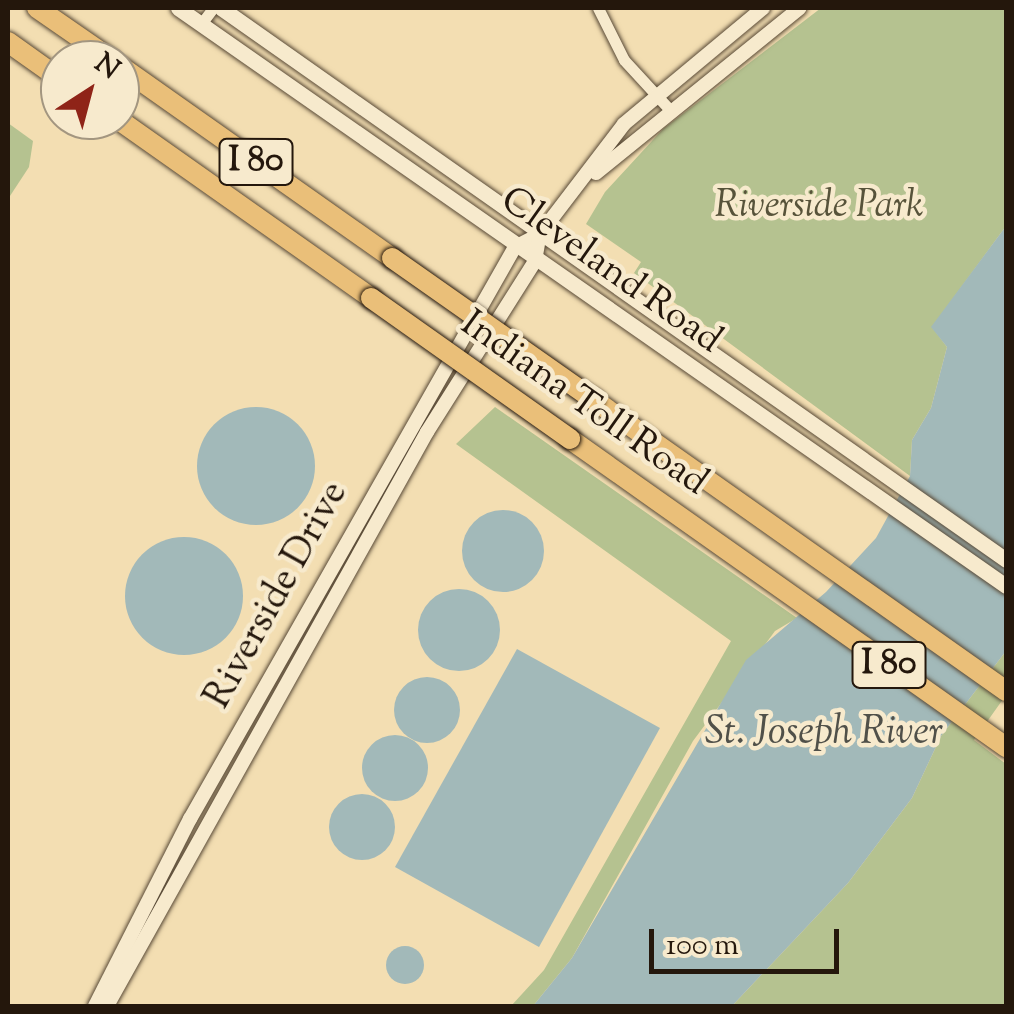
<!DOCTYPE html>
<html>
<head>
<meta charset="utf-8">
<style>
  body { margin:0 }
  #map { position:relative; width:1014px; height:1014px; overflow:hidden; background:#f3deb2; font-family:"Sorts Mill Goudy",serif }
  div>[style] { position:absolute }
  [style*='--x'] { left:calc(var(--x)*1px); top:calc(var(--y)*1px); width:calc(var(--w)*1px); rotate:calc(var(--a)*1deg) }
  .green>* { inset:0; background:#b5c290 }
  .water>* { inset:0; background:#a2b9b9 }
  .round { border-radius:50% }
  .roads { filter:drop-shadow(0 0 2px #584936) drop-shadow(0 0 2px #584936) }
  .minor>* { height:11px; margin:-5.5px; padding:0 5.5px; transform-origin:5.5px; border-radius:5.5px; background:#f7eacd }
  .tertiary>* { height:14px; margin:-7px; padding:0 7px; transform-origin:7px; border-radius:7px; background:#f7eacd }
  .secondary>* { height:15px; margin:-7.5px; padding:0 7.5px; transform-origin:7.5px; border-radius:7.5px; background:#f7eacd }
  .motorway>* { height:20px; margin:-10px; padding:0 10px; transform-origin:10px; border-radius:10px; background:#eabf79 }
  .bridges { filter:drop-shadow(0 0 2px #24170c) drop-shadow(0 0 2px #24170c) }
  .motorway-bridge>* { height:20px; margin:-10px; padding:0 10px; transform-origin:10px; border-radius:10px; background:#eabf79 }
  span { translate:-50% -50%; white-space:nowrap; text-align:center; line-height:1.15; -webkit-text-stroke:9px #f7eacd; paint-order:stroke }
  .shield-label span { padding:2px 8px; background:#f7eacd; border:2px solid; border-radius:8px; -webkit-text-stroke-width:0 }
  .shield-label { font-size:35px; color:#24170c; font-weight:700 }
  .park-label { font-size:38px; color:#57533a; font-style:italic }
  .street-label { font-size:38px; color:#24170c }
  .water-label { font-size:40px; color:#505049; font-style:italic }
  .frame { position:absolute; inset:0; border:10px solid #24170c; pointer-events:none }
  .north { position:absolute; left:40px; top:40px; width:100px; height:100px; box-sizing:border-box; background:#f7eacd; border:2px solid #a39680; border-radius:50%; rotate:36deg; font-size:28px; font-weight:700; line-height:40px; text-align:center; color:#24170c }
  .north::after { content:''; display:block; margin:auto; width:35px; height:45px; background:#8f2418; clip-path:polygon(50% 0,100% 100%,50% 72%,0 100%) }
  .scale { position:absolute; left:649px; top:929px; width:190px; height:45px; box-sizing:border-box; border:5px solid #24170c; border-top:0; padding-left:12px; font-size:30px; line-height:35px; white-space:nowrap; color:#24170c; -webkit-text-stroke:8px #f7eacd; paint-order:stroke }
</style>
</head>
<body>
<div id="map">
  <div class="green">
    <i style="clip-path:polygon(821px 8px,1006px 8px,1006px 226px,932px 327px,947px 347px,931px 408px,912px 440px,910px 476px,634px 273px,641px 262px,586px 224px,605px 192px,663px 129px)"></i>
    <i style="clip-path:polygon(8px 123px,33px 141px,29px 167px,8px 199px)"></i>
    <i style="clip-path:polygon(495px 407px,797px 618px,775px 631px,693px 741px,572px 958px,533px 1006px,511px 1006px,544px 970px,731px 641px,456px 444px)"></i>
    <i style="clip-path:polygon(1006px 651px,1006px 695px,974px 740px,1006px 764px,1006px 1006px,732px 1006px,848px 883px,912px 798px,941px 736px)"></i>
  </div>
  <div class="water">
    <i style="clip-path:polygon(1006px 226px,1006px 651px,941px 736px,912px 798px,848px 883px,732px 1006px,533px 1006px,572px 958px,746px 660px,826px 592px,876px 538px,910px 476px,912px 440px,931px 408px,947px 347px,931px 327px)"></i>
    <i class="round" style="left:197px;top:407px;width:118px;height:118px"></i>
    <i class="round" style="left:462px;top:510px;width:82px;height:82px"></i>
    <i class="round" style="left:125px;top:537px;width:118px;height:118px"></i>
    <i class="round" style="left:418px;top:589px;width:82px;height:82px"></i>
    <i style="clip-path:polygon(517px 649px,660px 728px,539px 947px,395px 867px)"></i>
    <i class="round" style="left:394px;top:677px;width:66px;height:66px"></i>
    <i class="round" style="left:362px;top:735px;width:66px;height:66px"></i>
    <i class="round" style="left:329px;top:794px;width:66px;height:66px"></i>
    <i class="round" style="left:386px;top:946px;width:38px;height:38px"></i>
  </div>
  <div class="roads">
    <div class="minor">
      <i style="--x:598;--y:8;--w:58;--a:63.4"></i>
      <i style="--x:624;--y:60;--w:68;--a:47.4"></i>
      <i style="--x:201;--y:24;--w:20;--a:-53"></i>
    </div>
    <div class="tertiary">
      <i style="--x:596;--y:173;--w:262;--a:-39"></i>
      <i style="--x:95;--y:1006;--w:210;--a:-63.1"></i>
      <i style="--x:190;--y:819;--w:658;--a:-60.4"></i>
      <i style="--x:515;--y:247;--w:28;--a:-27"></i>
      <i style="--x:540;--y:234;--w:138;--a:-52.6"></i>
      <i style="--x:624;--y:124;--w:181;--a:-39.8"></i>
      <i style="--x:107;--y:1006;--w:657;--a:-60.86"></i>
      <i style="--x:427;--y:432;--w:202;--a:-57.7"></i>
      <i style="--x:535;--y:261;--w:27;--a:-80"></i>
    </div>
    <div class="secondary">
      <i style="--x:178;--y:8;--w:1010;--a:34.92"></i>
      <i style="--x:221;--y:8;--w:960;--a:35.11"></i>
    </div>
    <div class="motorway">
      <i style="--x:37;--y:8;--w:91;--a:34.7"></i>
      <i style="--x:8;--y:42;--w:64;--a:35.4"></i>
      <i style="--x:120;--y:66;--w:333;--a:35.2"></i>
      <i style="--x:119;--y:120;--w:309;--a:35.2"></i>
      <i style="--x:594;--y:400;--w:504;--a:35.23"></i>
      <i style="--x:570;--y:439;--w:534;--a:35.24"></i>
    </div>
  </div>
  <div class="bridges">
    <div class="motorway-bridge">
      <i style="--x:392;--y:258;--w:247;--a:35.1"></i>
      <i style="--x:371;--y:298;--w:244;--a:35.3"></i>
    </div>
  </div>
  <div class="shield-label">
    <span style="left:256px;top:162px">I 80</span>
    <span style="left:889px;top:665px">I 80</span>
  </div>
  <div class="park-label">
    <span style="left:819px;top:208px">Riverside Park</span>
  </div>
  <div class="street-label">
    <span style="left:610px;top:272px;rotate:35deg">Cleveland Road</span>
    <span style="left:583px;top:405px;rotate:35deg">Indiana Toll Road</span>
    <span style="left:278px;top:596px;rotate:-61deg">Riverside Drive</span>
  </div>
  <div class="water-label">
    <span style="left:824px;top:734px">St. Joseph River</span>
  </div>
  <div class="frame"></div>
  <div class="north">N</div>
  <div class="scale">100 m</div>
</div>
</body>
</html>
